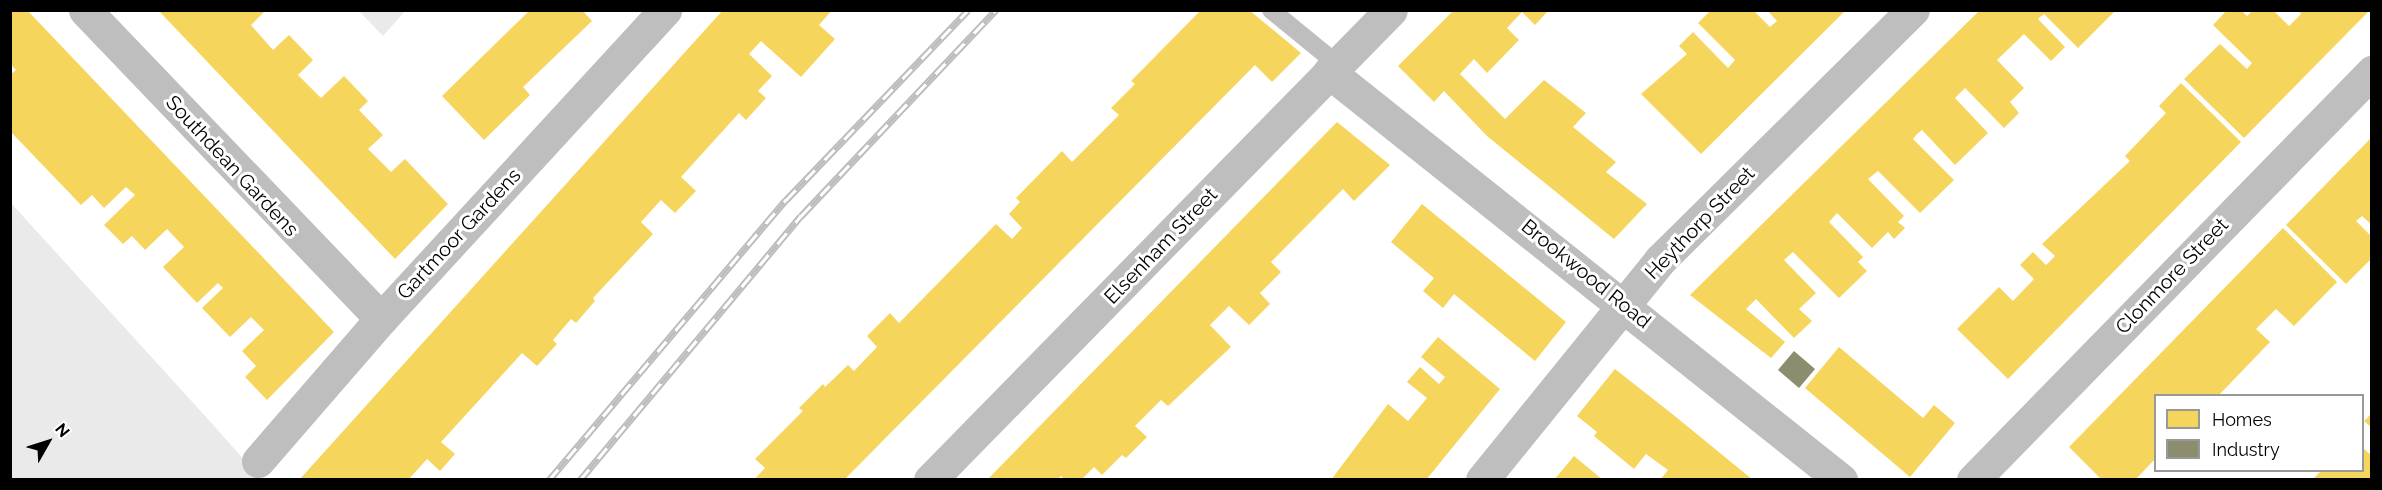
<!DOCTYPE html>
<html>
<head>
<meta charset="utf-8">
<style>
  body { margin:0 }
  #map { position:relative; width:2382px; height:490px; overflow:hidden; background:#fff; font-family:Raleway,sans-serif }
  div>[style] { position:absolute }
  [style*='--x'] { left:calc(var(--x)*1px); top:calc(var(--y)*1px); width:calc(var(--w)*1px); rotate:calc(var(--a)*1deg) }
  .green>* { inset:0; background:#eaeaea }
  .homes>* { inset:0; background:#f6d55c }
  .industry>* { inset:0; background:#8c8c6e }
  .service>* { height:18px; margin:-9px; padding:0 9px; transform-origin:9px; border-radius:9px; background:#bebebe }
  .minor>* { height:33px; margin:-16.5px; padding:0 16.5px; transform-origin:16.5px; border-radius:16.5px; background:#bebebe }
  .rail>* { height:7px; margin-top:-3.5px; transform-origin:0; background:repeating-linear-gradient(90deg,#fff 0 14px,#bdbdbd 0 28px); box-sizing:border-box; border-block:2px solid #bdbdbd }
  span { translate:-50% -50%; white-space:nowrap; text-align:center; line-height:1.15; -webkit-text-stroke:6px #fff; paint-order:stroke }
  .street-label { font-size:20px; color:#000 }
  .frame { position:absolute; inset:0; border:12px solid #000; pointer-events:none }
  .legend { position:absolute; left:2154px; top:394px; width:210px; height:78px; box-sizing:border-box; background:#fff; border:2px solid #999; margin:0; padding:8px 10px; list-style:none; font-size:18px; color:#000 }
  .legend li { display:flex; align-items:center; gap:12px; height:30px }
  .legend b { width:30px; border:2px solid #999 }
  .north { position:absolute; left:18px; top:412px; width:60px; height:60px; -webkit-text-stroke:4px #fff; paint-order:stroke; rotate:51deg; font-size:16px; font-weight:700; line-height:24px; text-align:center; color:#000 }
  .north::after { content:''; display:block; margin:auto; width:21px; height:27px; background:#000; clip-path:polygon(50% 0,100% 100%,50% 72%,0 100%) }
</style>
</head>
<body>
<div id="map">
  <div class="green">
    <i style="clip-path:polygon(359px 11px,405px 11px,383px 36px)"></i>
    <i style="clip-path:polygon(10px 202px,207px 418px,261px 479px,11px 479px)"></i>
  </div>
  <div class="homes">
    <i style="clip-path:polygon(10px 10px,27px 10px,334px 332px,267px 400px,245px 377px,256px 366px,242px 351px,264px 330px,251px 317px,230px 337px,202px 308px,223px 288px,218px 283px,197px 303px,163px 267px,184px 247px,167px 229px,145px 250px,132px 236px,123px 244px,104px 225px,135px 195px,126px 187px,104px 208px,92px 195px,81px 205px,10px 131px,10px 75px,16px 70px,10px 64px)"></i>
    <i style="clip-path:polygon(158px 10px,266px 10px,251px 25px,273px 50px,289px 35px,313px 60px,298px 75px,321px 98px,344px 76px,368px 101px,359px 110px,383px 135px,368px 149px,391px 172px,405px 159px,448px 204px,395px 259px)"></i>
    <i style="clip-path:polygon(530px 10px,582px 10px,592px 21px,523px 87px,530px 95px,484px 140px,442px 96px)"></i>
    <i style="clip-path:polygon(723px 10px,832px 10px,819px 25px,835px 39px,801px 77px,761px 41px,749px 54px,772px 76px,758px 91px,766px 98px,746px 120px,739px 113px,681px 177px,696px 191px,675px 213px,661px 200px,641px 222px,653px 234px,593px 298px,595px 301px,576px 323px,571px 319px,553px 340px,557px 344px,537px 366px,522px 353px,441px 442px,455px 454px,440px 471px,427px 459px,408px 480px,299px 480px)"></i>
    <i style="clip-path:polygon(1201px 10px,1249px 10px,1301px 53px,1272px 82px,1255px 65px,844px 480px,754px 480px,765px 468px,755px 459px,803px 411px,799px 408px,823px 384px,825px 387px,848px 365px,854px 371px,877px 347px,867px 336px,890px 313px,899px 323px,996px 224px,1012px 239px,1022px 228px,1009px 214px,1020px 202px,1016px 198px,1062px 151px,1072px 162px,1119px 115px,1111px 108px,1135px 84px,1131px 81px)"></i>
    <i style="clip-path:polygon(1454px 10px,1549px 10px,1535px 25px,1522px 12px,1507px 28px,1519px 40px,1487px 73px,1474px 59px,1460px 74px,1505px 119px,1544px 80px,1586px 113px,1573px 127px,1616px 162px,1606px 172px,1647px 204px,1614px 239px,1487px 136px,1444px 91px,1434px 102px,1398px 66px)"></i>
    <i style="clip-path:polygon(1711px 10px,1753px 10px,1770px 27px,1777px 21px,1767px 10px,1846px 10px,1701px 154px,1641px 94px,1687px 54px,1679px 46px,1693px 32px,1728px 68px,1735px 60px,1698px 23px)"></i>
    <i style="clip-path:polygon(1980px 10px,2116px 10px,2078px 48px,2044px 14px,2038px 19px,2065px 47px,2051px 61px,2024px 34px,1997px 60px,2024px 88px,2010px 102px,2019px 113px,2004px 128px,1965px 88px,1955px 98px,1988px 133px,1955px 165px,1922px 130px,1917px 134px,1913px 139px,1954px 180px,1920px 213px,1878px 171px,1868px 179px,1904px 216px,1898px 222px,1905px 228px,1894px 239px,1888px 232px,1872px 248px,1837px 213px,1829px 222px,1863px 257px,1858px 262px,1867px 271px,1839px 298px,1793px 252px,1784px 260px,1816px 293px,1799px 309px,1812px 321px,1794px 338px,1756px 299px,1746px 309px,1785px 342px,1771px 358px,1690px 295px)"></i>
    <i style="clip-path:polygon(2227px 10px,2241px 10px,2247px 16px,2253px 10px,2273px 10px,2289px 26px,2301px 14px,2298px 10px,2370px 10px,2244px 138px,2184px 79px,2220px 44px,2247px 69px,2252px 63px,2213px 25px)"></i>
    <i style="clip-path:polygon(2181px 83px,2241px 142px,2008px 379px,1957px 329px,1999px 287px,2013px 301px,2034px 279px,2020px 265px,2033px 252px,2046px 265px,2055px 256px,2042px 244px,2130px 161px,2125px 156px,2166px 113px,2159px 106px)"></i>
    <i style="clip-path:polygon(1337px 122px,1390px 165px,1354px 201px,1343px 189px,1271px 262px,1281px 272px,1260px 293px,1270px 304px,1249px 325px,1229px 306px,1210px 325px,1231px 347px,1168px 406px,1161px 400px,1135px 426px,1147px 437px,1126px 458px,1122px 455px,1102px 475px,1094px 467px,1081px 480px,1065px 480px,1061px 476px,1057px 480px,987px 480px)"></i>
    <i style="clip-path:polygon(2372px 137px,2372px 225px,2362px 216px,2356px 221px,2372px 237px,2372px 258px,2346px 284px,2286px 225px)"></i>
    <i style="clip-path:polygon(1422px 204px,1566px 322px,1535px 361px,1454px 294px,1443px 308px,1423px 291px,1434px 278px,1391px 242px)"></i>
    <i style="clip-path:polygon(2283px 228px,2337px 282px,2294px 326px,2276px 309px,2256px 329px,2270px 342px,2218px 396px,2156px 396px,2156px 458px,2135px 480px,2102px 480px,2069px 447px)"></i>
    <i style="clip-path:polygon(1438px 337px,1500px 389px,1426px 480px,1331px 480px,1388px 404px,1408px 421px,1427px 398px,1407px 382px,1420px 367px,1439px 384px,1445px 377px,1421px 357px)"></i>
    <i style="clip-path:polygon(1839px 347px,1923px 418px,1934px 405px,1955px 423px,1910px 477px,1805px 388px)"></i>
    <i style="clip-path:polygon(1615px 369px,1676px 417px,1753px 480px,1660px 480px,1668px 470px,1646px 454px,1634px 469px,1594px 436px,1597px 432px,1577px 416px)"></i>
    <i style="clip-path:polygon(2372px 413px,2372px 428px,2364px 421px)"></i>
    <i style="clip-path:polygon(2362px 447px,2372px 456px,2372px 480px,2312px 480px,2321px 471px,2362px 471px)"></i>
    <i style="clip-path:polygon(1574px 456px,1603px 480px,1554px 480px)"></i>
  </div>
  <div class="industry">
    <i style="clip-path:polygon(1794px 351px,1815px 369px,1799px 388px,1778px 370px)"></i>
  </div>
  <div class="service">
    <i style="--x:1271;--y:10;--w:85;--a:39.3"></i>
  </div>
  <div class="minor">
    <i style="--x:85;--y:10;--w:428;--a:46.2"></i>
    <i style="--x:1329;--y:72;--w:655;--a:38.55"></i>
    <i style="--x:258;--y:461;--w:188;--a:-49.1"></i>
    <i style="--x:381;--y:319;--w:420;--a:-47.4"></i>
    <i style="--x:930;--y:480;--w:658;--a:-45.55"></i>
    <i style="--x:1482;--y:480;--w:283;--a:-51"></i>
    <i style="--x:1660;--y:260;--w:356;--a:-44.7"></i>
    <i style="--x:1973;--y:480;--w:571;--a:-45.64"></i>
  </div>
  <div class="rail">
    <i style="--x:549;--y:480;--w:367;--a:-49.8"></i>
    <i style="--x:786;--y:200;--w:263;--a:-46.2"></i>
    <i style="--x:580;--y:480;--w:344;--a:-50.1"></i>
    <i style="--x:801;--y:216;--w:284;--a:-46.6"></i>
  </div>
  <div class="street-label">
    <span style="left:232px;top:166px;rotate:47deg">Southdean Gardens</span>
    <span style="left:1700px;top:223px;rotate:-46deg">Heythorp Street</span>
    <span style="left:459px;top:234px;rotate:-47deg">Gartmoor Gardens</span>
    <span style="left:1161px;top:246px;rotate:-46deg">Elsenham Street</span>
    <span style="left:1586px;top:274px;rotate:39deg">Brookwood Road</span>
    <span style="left:2172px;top:276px;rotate:-46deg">Clonmore Street</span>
  </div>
  <div class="frame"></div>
  <ul class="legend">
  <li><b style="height:16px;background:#f6d55c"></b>Homes</li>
  <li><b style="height:16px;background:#8c8c6e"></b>Industry</li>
  </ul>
  <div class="north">N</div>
</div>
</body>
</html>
